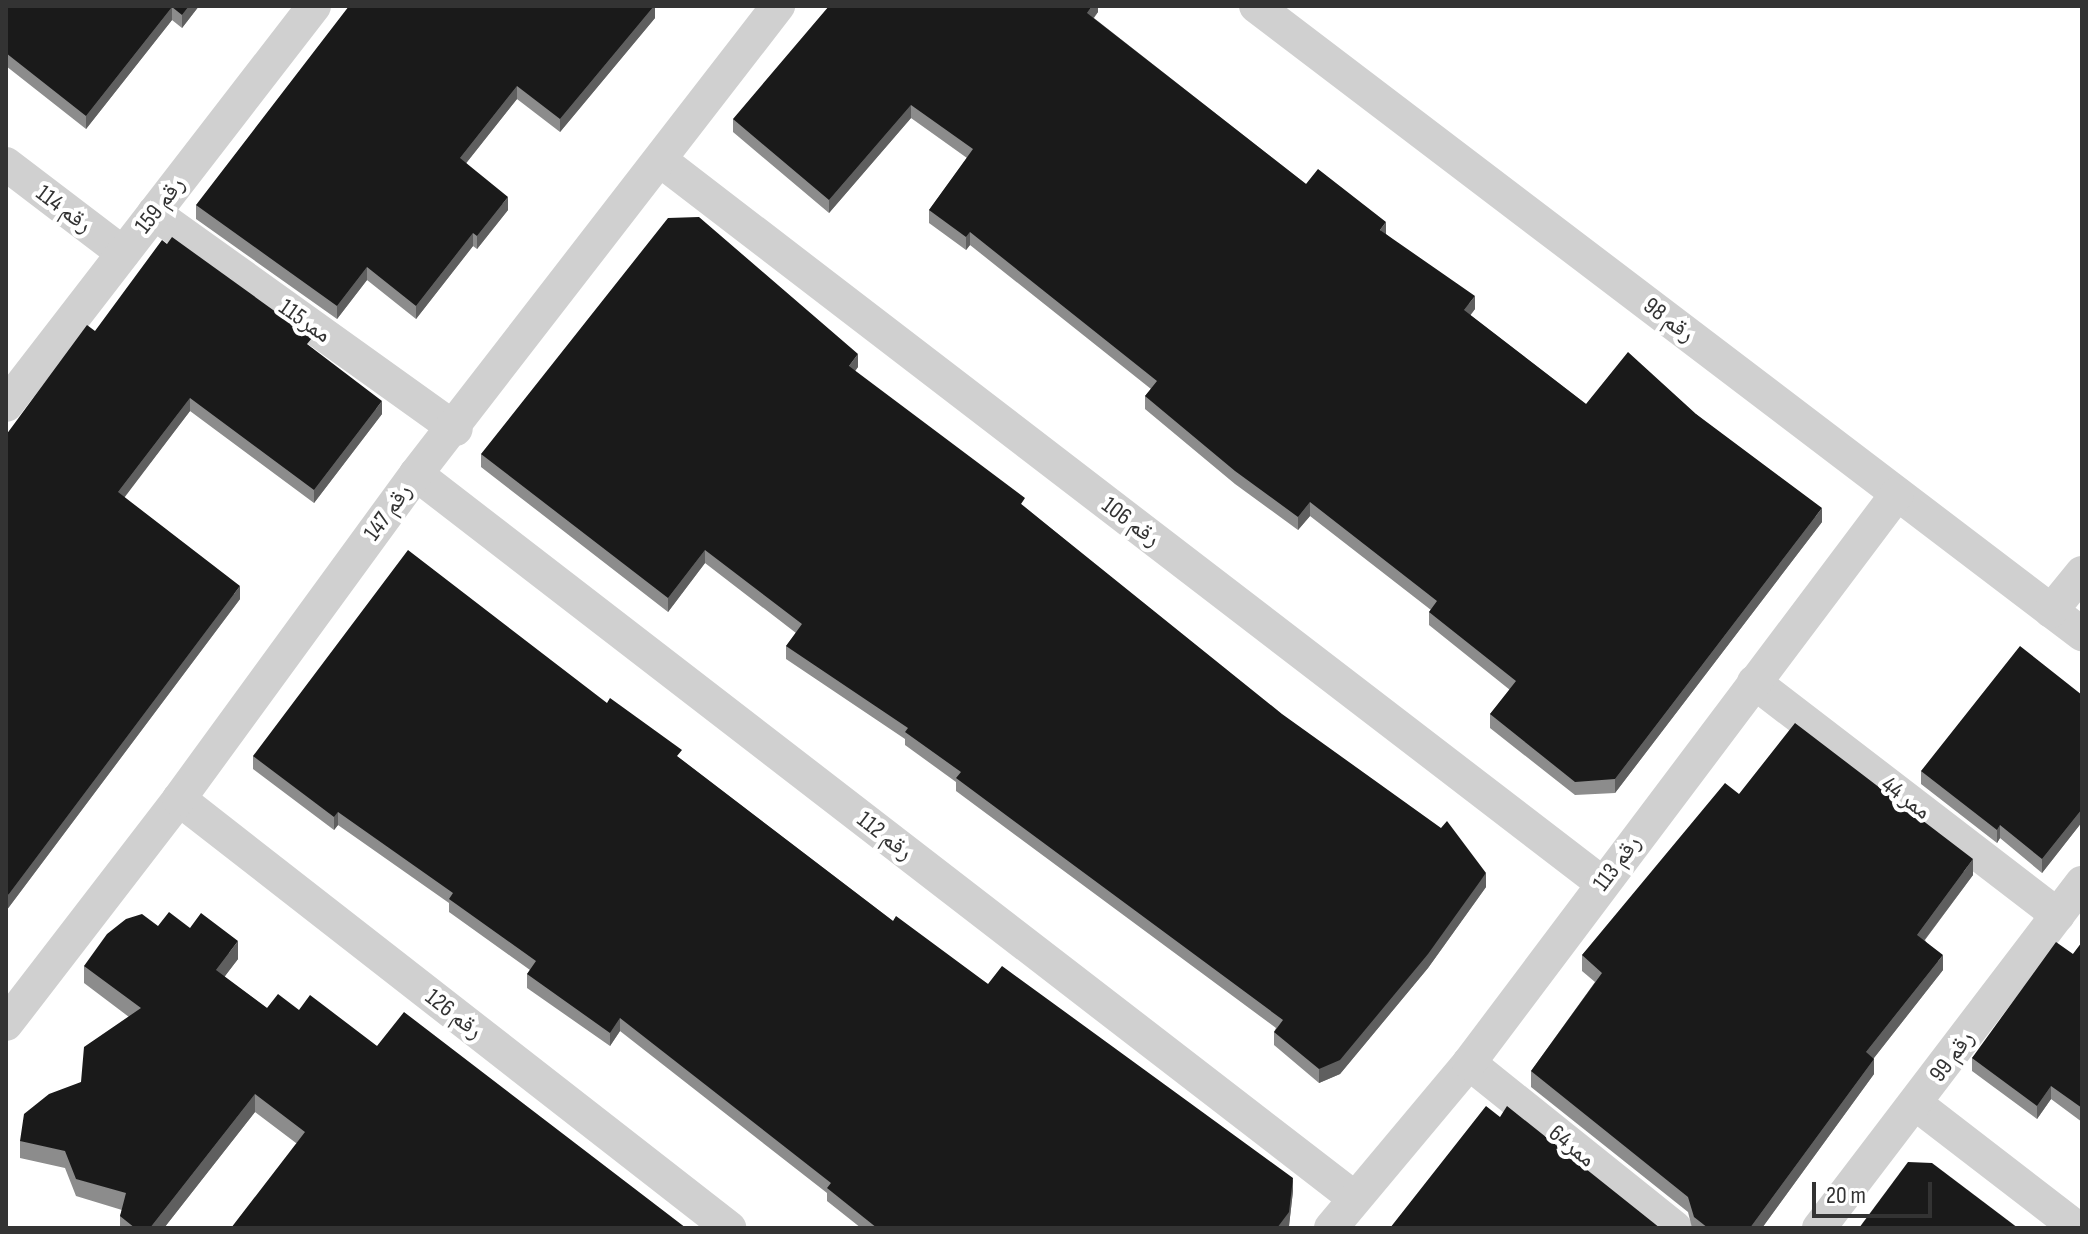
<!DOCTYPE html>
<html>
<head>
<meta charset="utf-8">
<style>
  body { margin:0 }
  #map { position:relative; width:2088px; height:1234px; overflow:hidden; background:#fff; font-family:"Sofia Sans Condensed","Noto Naskh Arabic",sans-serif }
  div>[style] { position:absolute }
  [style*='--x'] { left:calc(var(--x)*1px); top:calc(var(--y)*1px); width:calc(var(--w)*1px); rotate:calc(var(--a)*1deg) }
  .minor>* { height:34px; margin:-17px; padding:0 17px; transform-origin:17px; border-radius:17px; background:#d0d0d0 }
  .wall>* { inset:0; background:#8c8c8c }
  .shaded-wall>* { inset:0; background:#5f5f5f }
  .building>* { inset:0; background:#1a1a1a }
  span { translate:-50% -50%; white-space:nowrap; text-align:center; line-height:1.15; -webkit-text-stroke:8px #fff; paint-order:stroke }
  .street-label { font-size:24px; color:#333 }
  .frame { position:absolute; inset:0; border:8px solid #333; pointer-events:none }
  .scale { position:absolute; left:1812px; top:1182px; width:120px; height:36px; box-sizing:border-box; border:4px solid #333; border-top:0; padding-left:10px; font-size:24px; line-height:28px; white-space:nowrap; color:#333; -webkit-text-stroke:6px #fff; paint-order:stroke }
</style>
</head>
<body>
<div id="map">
  <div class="minor">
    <i style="--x:1256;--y:6;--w:1038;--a:37.25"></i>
    <i style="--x:660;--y:160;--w:1187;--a:37.51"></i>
    <i style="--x:6;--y:164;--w:147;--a:37.3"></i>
    <i style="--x:154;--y:213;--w:371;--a:35.6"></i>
    <i style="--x:6;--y:405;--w:504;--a:-52.33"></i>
    <i style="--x:416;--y:474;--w:1184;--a:37.65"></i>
    <i style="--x:2051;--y:611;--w:49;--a:-50.8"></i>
    <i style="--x:1754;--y:682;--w:383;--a:37.5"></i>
    <i style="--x:179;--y:799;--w:698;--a:37.95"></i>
    <i style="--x:6;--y:1024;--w:284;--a:-52.4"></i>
    <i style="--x:179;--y:799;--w:402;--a:-53.9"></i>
    <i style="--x:416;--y:474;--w:592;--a:-52.28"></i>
    <i style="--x:1469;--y:1063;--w:264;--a:38.7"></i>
    <i style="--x:1916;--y:1104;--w:203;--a:37.6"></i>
    <i style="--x:1331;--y:1228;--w:215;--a:-50.1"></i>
    <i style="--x:1469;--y:1063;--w:712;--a:-53.05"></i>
    <i style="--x:1819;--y:1228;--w:434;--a:-52.7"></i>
  </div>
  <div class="wall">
    <i style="clip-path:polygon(6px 6px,199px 6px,182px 28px,172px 20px,86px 129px,6px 66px)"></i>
    <i style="clip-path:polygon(655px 6px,655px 18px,560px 132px,517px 99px,466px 163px,508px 210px,477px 249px,473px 246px,416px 319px,367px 280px,337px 319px,196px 219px,196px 205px)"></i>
    <i style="clip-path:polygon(1098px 6px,1098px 12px,1094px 18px,1306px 184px,1386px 234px,1475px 309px,1470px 315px,1586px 404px,1696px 414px,1822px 522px,1615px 793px,1575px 795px,1490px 728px,1490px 714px,1510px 690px,1429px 625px,1429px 612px,1431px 610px,1310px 516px,1298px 530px,1235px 484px,1145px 409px,1145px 396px,1151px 389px,970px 245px,966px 250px,929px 223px,929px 210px,967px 158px,911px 118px,829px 213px,733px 132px,733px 119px)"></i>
    <i style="clip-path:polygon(95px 331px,312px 348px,382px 414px,314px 503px,190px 411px,124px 497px,240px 599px,6px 911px)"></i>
    <i style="clip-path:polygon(858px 367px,855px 371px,1025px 507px,1486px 887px,1428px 968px,1340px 1074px,1319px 1083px,1274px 1045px,1274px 1032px,1276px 1028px,956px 791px,956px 782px,905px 745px,905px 739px,786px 659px,786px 646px,796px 633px,705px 563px,668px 612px,481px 467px,481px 454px)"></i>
    <i style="clip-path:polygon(2082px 695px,2082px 822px,2042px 873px,2000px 838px,1997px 843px,1921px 784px,1921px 771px)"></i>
    <i style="clip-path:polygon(607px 703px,893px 921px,988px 984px,1293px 1191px,1289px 1226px,1287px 1228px,861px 1228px,827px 1201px,827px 1193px,620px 1031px,610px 1046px,527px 988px,527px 974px,530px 970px,449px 912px,449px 903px,338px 825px,334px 830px,253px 769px,253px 756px)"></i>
    <i style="clip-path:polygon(1739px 794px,1973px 875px,1925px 940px,1943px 970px,1874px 1058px,1874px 1074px,1762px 1228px,1692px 1228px,1688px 1212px,1531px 1087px,1531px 1071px,1595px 982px,1582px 971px,1582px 955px)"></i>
    <i style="clip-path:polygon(158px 926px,190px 928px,238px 959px,224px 977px,267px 1008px,299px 1010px,377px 1046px,686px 1228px,296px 1143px,255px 1112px,164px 1228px,120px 1228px,120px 1216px,122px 1210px,76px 1196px,65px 1168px,20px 1158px,20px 1141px,81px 1082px,129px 1017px,84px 983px,84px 966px)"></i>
    <i style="clip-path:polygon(2082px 942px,2082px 1122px,2051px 1099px,2037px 1119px,1972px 1071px,1972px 1058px,2073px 954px)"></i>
  </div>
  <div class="shaded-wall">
    <i style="clip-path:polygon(189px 6px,199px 6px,182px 28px,182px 15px)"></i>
    <i style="clip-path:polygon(654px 6px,655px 6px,655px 18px,560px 132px,560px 119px)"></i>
    <i style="clip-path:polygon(1092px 6px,1098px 6px,1098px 12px,1087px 26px,1087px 13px)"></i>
    <i style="clip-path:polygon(172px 7px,172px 20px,86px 129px,86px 116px)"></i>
    <i style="clip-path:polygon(517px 86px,517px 99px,460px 171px,460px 158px)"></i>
    <i style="clip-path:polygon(911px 105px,911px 118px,829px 213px,829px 200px)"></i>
    <i style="clip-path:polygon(508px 197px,508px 210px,477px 249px,477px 236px)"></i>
    <i style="clip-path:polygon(1386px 222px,1386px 235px,1380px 230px)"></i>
    <i style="clip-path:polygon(970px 232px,970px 245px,966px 250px,966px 237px)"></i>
    <i style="clip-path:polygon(473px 233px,473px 246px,416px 319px,416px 306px)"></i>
    <i style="clip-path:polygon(367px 267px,367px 280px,337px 319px,337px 306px)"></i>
    <i style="clip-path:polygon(1475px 296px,1475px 309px,1464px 324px,1464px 310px)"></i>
    <i style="clip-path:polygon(858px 354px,858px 367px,849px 379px,849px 366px)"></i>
    <i style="clip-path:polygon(190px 398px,190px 411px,118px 506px,118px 492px)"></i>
    <i style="clip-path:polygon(382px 401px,382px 414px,314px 503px,314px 490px)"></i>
    <i style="clip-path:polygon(1310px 502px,1310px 516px,1298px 530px,1298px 517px)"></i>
    <i style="clip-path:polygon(1822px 508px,1822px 522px,1615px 793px,1615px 779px)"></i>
    <i style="clip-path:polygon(705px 550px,705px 563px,668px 612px,668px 598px)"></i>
    <i style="clip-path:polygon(240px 586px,240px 599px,6px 911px,6px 898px)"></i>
    <i style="clip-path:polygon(2082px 809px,2082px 822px,2042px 873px,2042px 859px)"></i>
    <i style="clip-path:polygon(338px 812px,338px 825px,334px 830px,334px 817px)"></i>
    <i style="clip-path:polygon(2000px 825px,2000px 838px,1997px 843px,1997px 830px)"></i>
    <i style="clip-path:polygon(1973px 859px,1973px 875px,1917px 950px,1917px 935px)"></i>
    <i style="clip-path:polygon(1486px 873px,1486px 887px,1428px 968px,1340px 1074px,1319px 1083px,1319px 1069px)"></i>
    <i style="clip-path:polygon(238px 941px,238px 959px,216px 988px,216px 970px)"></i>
    <i style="clip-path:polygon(1943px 955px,1943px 970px,1866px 1068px,1866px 1052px)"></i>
    <i style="clip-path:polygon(620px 1018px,620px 1031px,610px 1046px,610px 1033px)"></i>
    <i style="clip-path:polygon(1874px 1059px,1874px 1074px,1762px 1228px,1750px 1228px)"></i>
    <i style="clip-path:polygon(2051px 1086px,2051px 1099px,2037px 1119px,2037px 1106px)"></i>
    <i style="clip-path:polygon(255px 1094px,255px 1112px,164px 1228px,150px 1228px)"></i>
    <i style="clip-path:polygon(1293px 1178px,1293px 1191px,1289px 1226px,1287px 1228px,1277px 1228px)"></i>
  </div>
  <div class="building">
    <i style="clip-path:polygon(6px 6px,189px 6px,182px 15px,172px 7px,86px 116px,6px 53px)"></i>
    <i style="clip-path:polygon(349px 6px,654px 6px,560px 119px,517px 86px,460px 158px,508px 197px,477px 236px,473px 233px,416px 306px,367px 267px,337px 306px,196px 205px)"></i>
    <i style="clip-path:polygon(829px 6px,1092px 6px,1087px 13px,1306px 184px,1318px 169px,1386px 222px,1380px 230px,1475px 296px,1464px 310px,1586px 404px,1628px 352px,1696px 414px,1822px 508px,1615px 779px,1575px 782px,1490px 714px,1516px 681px,1429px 612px,1437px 601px,1310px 502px,1298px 517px,1235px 471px,1145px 396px,1157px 381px,970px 232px,966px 237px,929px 210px,973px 149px,911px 105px,829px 200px,733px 119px)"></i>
    <i style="clip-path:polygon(699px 217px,858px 354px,849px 366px,1025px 498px,1021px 504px,1282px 714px,1441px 828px,1447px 821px,1486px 873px,1428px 954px,1340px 1060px,1319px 1069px,1274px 1032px,1283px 1020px,956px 778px,961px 772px,905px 732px,908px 728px,786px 646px,802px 624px,705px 550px,668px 598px,481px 454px,668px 218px)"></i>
    <i style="clip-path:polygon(172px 237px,312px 338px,307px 344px,382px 401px,314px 490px,190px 398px,118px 492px,240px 586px,6px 898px,6px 435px,87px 325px,95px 331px,162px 240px,167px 244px)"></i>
    <i style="clip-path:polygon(408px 550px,607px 703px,610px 698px,682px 750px,677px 756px,893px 921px,896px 916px,988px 984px,1002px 966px,1293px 1178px,1289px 1212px,1277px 1228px,877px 1228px,827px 1188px,831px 1183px,620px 1018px,610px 1033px,527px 974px,536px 961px,449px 899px,453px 893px,338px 812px,334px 817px,253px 756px)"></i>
    <i style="clip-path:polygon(2020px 646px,2082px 695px,2082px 809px,2042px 859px,2000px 825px,1997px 830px,1921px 771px)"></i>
    <i style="clip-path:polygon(1795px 723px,1973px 859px,1917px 935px,1943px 955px,1866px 1052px,1874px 1059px,1750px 1228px,1708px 1228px,1694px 1217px,1688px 1197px,1531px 1071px,1602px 973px,1582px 955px,1725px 783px,1739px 794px)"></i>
    <i style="clip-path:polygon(169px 912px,190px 928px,201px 913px,238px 941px,216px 970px,267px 1008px,278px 994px,299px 1010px,310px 995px,377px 1046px,404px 1012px,686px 1228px,231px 1228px,305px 1132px,255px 1094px,150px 1228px,135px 1228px,120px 1216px,126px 1193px,76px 1179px,65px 1151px,20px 1141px,24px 1114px,49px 1094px,81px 1082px,84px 1047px,141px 1008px,84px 966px,107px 934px,126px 919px,142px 914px,158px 926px)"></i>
    <i style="clip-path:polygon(2056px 942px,2073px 954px,2082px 942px,2082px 1108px,2051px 1086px,2037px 1106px,1972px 1058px)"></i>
    <i style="clip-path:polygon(1486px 1106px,1500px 1117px,1507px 1106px,1660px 1228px,1390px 1228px)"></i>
    <i style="clip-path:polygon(1908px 1162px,1932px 1163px,2018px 1228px,1859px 1228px)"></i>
  </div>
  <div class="street-label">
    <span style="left:160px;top:205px;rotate:-52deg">رقم 159</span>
    <span style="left:64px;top:209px;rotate:37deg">رقم 114</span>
    <span style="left:1669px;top:320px;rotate:37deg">رقم 98</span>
    <span style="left:305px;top:321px;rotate:35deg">ممر115</span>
    <span style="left:388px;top:512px;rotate:-54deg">رقم 147</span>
    <span style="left:1131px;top:522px;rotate:37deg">رقم 106</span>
    <span style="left:1906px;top:798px;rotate:37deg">ممر 44</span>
    <span style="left:885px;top:836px;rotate:38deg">رقم 112</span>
    <span style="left:1617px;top:863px;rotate:-53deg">رقم 113</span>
    <span style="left:454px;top:1014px;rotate:38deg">رقم 126</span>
    <span style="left:1952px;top:1056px;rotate:-53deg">رقم 99</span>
    <span style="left:1572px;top:1146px;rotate:39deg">ممر64</span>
  </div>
  <div class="frame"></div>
  <div class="scale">20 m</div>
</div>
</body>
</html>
